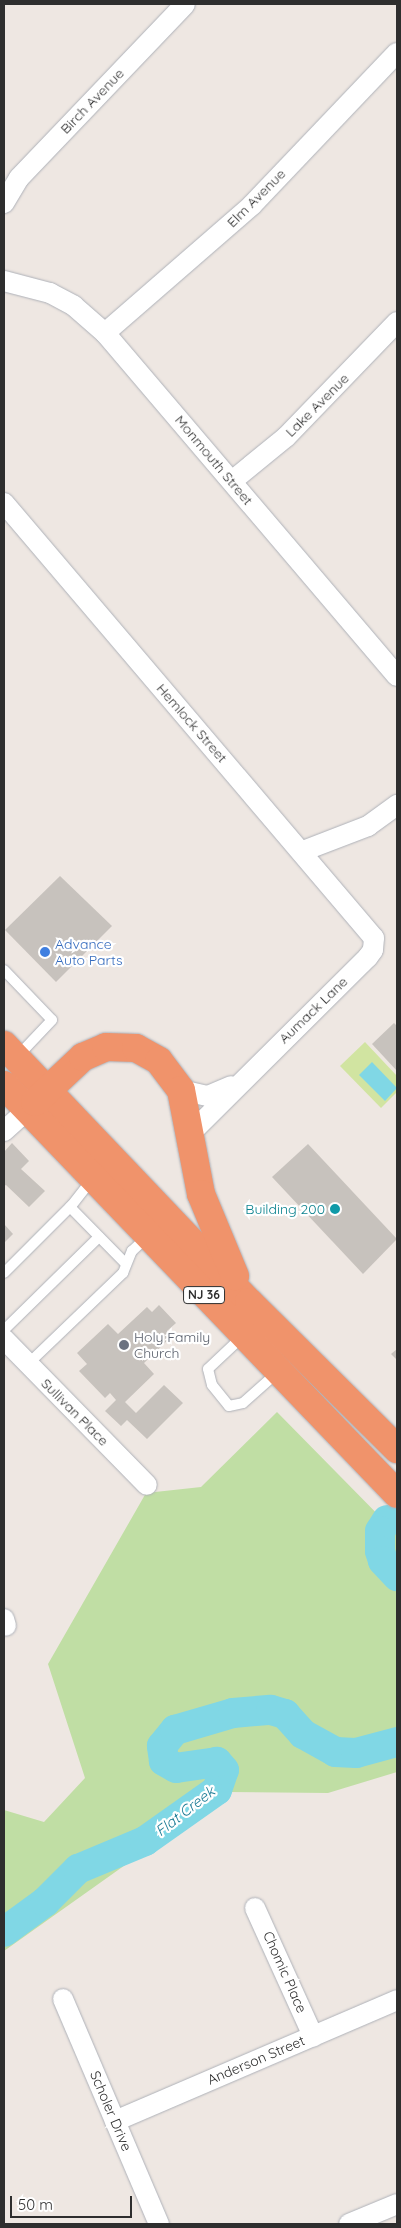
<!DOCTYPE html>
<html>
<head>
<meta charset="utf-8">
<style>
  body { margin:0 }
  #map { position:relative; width:401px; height:2228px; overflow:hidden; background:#eee7e2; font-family:Quicksand,sans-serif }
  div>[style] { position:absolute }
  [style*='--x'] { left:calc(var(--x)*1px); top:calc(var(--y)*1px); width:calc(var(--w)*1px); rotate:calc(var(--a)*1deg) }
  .green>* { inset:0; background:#c0dea4 }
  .pitch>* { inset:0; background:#d1e4a1 }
  .water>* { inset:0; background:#80d7e5 }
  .river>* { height:30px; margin:-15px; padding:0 15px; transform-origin:15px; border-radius:15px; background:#80d7e5 }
  .building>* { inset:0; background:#c7c2bd }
  .roads { filter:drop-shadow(0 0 1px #aeb1b8) drop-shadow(0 0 1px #aeb1b8) }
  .lane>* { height:10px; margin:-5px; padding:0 5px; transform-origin:5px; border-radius:5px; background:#fff }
  .street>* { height:20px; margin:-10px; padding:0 10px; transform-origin:10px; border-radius:10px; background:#fff }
  .highway>* { height:28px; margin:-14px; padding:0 14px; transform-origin:14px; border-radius:14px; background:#f0936b }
  .dots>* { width:14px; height:14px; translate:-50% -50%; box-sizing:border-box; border:2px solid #fff; border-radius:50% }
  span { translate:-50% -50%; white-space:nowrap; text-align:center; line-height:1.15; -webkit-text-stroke:4.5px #fff; paint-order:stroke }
  .shield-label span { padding:1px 4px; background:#fff; border:1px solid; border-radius:4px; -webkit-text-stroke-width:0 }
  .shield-label { font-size:12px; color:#2e2e2e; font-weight:700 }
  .street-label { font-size:14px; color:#2e2e2e }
  .shop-label { font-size:14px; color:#366cbe }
  .left { translate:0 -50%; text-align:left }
  .culture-label { font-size:14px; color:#0d838f }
  .right { translate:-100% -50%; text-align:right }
  .worship-label { font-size:14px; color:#5b616d }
  .water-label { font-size:15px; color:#1b7b95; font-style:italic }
  .frame { position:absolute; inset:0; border:5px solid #2e2e2e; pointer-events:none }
  .scale { position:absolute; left:10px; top:2196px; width:122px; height:22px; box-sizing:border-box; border:2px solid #2e2e2e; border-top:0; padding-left:6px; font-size:15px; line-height:18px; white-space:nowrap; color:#2e2e2e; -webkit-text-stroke:4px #fff; paint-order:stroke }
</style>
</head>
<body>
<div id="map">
  <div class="green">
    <i style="clip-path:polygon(277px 1412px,397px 1534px,397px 1772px,328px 1793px,228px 1792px,4px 1951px,4px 1810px,44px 1822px,85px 1778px,48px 1664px,146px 1493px,201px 1487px)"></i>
  </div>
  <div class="pitch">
    <i style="clip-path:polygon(365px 1042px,397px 1076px,397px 1092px,381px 1108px,340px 1066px)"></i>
  </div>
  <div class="water">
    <i style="clip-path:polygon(372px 1062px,397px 1088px,385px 1101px,359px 1075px)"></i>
  </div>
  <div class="river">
    <i style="--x:387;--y:1520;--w:13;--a:122"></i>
    <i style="--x:380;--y:1531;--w:20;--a:90"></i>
    <i style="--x:380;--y:1551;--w:10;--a:73"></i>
    <i style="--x:383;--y:1561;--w:21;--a:47"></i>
    <i style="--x:4;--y:1932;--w:51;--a:-36.2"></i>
    <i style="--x:45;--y:1902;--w:47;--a:-45"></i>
    <i style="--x:78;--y:1869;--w:73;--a:-22.7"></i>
    <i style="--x:145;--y:1841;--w:88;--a:-35.3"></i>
    <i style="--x:217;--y:1790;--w:21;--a:-71"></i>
    <i style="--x:224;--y:1770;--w:11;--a:-131"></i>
    <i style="--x:217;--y:1762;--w:41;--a:171.7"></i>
    <i style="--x:176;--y:1768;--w:14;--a:-150"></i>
    <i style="--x:164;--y:1761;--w:15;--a:-98"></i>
    <i style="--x:162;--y:1746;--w:21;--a:-51"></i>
    <i style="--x:175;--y:1730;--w:60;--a:-16.3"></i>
    <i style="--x:233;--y:1713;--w:38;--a:-5"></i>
    <i style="--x:271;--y:1710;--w:15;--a:16"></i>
    <i style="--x:285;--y:1714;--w:27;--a:48"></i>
    <i style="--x:303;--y:1734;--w:37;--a:29"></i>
    <i style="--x:335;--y:1752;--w:21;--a:3"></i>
    <i style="--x:356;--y:1753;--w:42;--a:-15"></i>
  </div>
  <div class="building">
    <i style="clip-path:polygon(60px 876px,112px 926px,56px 982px,5px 930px)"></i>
    <i style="clip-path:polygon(394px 1023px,397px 1026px,397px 1071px,372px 1044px)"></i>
    <i style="clip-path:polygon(12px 1143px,29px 1161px,21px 1169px,45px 1191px,29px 1207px,6px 1185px,4px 1186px,4px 1152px)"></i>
    <i style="clip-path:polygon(308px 1144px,397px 1239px,363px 1274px,272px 1177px)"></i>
    <i style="clip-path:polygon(4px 1224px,13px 1234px,4px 1243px)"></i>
    <i style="clip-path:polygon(159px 1305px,176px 1323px,167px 1331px,172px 1336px,144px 1363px,154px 1374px,125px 1402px,136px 1413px,164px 1385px,183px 1403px,147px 1439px,127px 1420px,121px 1426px,105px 1411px,116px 1400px,110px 1393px,105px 1398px,79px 1371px,87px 1364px,77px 1353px,108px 1324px,118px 1334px,147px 1307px,152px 1312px)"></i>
    <i style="clip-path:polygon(397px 1349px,397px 1360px,391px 1354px)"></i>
  </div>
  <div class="roads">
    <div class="lane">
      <i style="--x:4;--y:970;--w:69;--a:46.2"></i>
      <i style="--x:52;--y:1020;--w:51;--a:133.4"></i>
      <i style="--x:70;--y:1207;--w:80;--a:45.5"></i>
      <i style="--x:4;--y:1273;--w:96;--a:-45"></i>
      <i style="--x:72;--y:1205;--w:33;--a:-52"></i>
      <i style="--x:4;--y:1330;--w:133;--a:-44.4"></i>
      <i style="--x:243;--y:1336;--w:48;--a:136.7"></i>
      <i style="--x:208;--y:1369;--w:16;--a:76"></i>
      <i style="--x:212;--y:1385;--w:27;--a:51"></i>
      <i style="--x:229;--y:1406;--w:14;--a:-12"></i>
      <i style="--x:243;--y:1403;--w:47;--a:-41.5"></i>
      <i style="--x:28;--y:1364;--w:132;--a:-43.8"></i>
      <i style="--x:123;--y:1273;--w:24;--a:-68"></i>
      <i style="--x:132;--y:1251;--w:21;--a:-43"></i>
    </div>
    <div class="street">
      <i style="--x:4;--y:203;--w:29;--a:-59"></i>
      <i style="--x:19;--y:178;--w:240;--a:-46.3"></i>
      <i style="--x:4;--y:281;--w:48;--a:14.6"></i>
      <i style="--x:50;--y:293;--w:27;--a:28"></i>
      <i style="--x:74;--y:306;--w:41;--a:41.1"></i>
      <i style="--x:105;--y:333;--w:450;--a:49.6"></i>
      <i style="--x:105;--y:333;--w:195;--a:-41"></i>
      <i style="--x:252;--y:205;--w:210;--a:-46.4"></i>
      <i style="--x:232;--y:481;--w:70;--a:-39.2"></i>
      <i style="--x:286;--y:437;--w:160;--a:-46"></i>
      <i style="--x:4;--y:503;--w:571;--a:49.62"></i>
      <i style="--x:374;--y:938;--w:12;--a:95"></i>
      <i style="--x:373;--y:950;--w:9;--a:126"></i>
      <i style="--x:368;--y:957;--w:252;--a:135.2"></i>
      <i style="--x:303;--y:851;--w:70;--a:-21"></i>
      <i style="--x:368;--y:826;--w:36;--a:-36"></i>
      <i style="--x:181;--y:1090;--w:28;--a:13"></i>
      <i style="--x:208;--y:1096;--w:25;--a:-23"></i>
      <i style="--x:4;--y:1131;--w:31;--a:-42"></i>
      <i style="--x:4;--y:1339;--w:204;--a:45.6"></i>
      <i style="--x:4;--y:1619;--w:7;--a:74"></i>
      <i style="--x:255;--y:1908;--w:141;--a:65.6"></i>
      <i style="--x:63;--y:1999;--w:245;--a:66.9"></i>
      <i style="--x:115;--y:2121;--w:307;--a:-23.2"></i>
      <i style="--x:349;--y:2224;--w:52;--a:-22.6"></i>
    </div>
    <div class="highway">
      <i style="--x:4;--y:1045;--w:355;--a:46.4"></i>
      <i style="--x:249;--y:1302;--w:209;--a:44.8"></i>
      <i style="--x:4;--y:1085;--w:567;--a:46.14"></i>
      <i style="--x:35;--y:1102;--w:66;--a:-43.2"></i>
      <i style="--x:83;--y:1057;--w:25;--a:-23"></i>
      <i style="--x:106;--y:1047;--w:30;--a:2"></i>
      <i style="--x:136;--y:1048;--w:26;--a:29"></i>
      <i style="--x:159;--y:1061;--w:36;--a:53"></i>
      <i style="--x:181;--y:1090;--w:106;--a:79.1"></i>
      <i style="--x:201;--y:1194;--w:89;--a:67.5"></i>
    </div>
  </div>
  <div class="dots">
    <i style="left:45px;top:952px;background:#3f7fe0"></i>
    <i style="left:335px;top:1209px;background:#0f9aa8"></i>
    <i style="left:124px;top:1345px;background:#6b7280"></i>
  </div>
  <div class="shield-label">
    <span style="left:204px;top:1295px">NJ 36</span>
  </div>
  <div class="street-label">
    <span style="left:92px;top:101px;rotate:-46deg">Birch Avenue</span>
    <span style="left:256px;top:198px;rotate:-45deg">Elm Avenue</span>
    <span style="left:317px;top:405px;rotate:-45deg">Lake Avenue</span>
    <span style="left:214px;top:460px;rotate:50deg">Monmouth Street</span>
    <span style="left:192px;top:723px;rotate:49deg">Hemlock Street</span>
    <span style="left:313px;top:1010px;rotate:-44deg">Aumack Lane</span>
    <span style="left:75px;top:1412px;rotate:45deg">Sullivan Place</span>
    <span style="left:285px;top:1972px;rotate:66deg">Chomic Place</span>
    <span style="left:256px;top:2060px;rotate:-23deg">Anderson Street</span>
    <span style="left:111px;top:2111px;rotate:67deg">Scholer Drive</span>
  </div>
  <div class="shop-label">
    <span class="left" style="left:55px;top:952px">Advance<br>Auto Parts</span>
  </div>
  <div class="culture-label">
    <span class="right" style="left:325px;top:1209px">Building 200</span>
  </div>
  <div class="worship-label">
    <span class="left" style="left:134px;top:1345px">Holy Family<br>Church</span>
  </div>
  <div class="water-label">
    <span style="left:185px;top:1811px;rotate:-38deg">Flat Creek</span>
  </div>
  <div class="frame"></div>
  <div class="scale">50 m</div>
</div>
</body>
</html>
